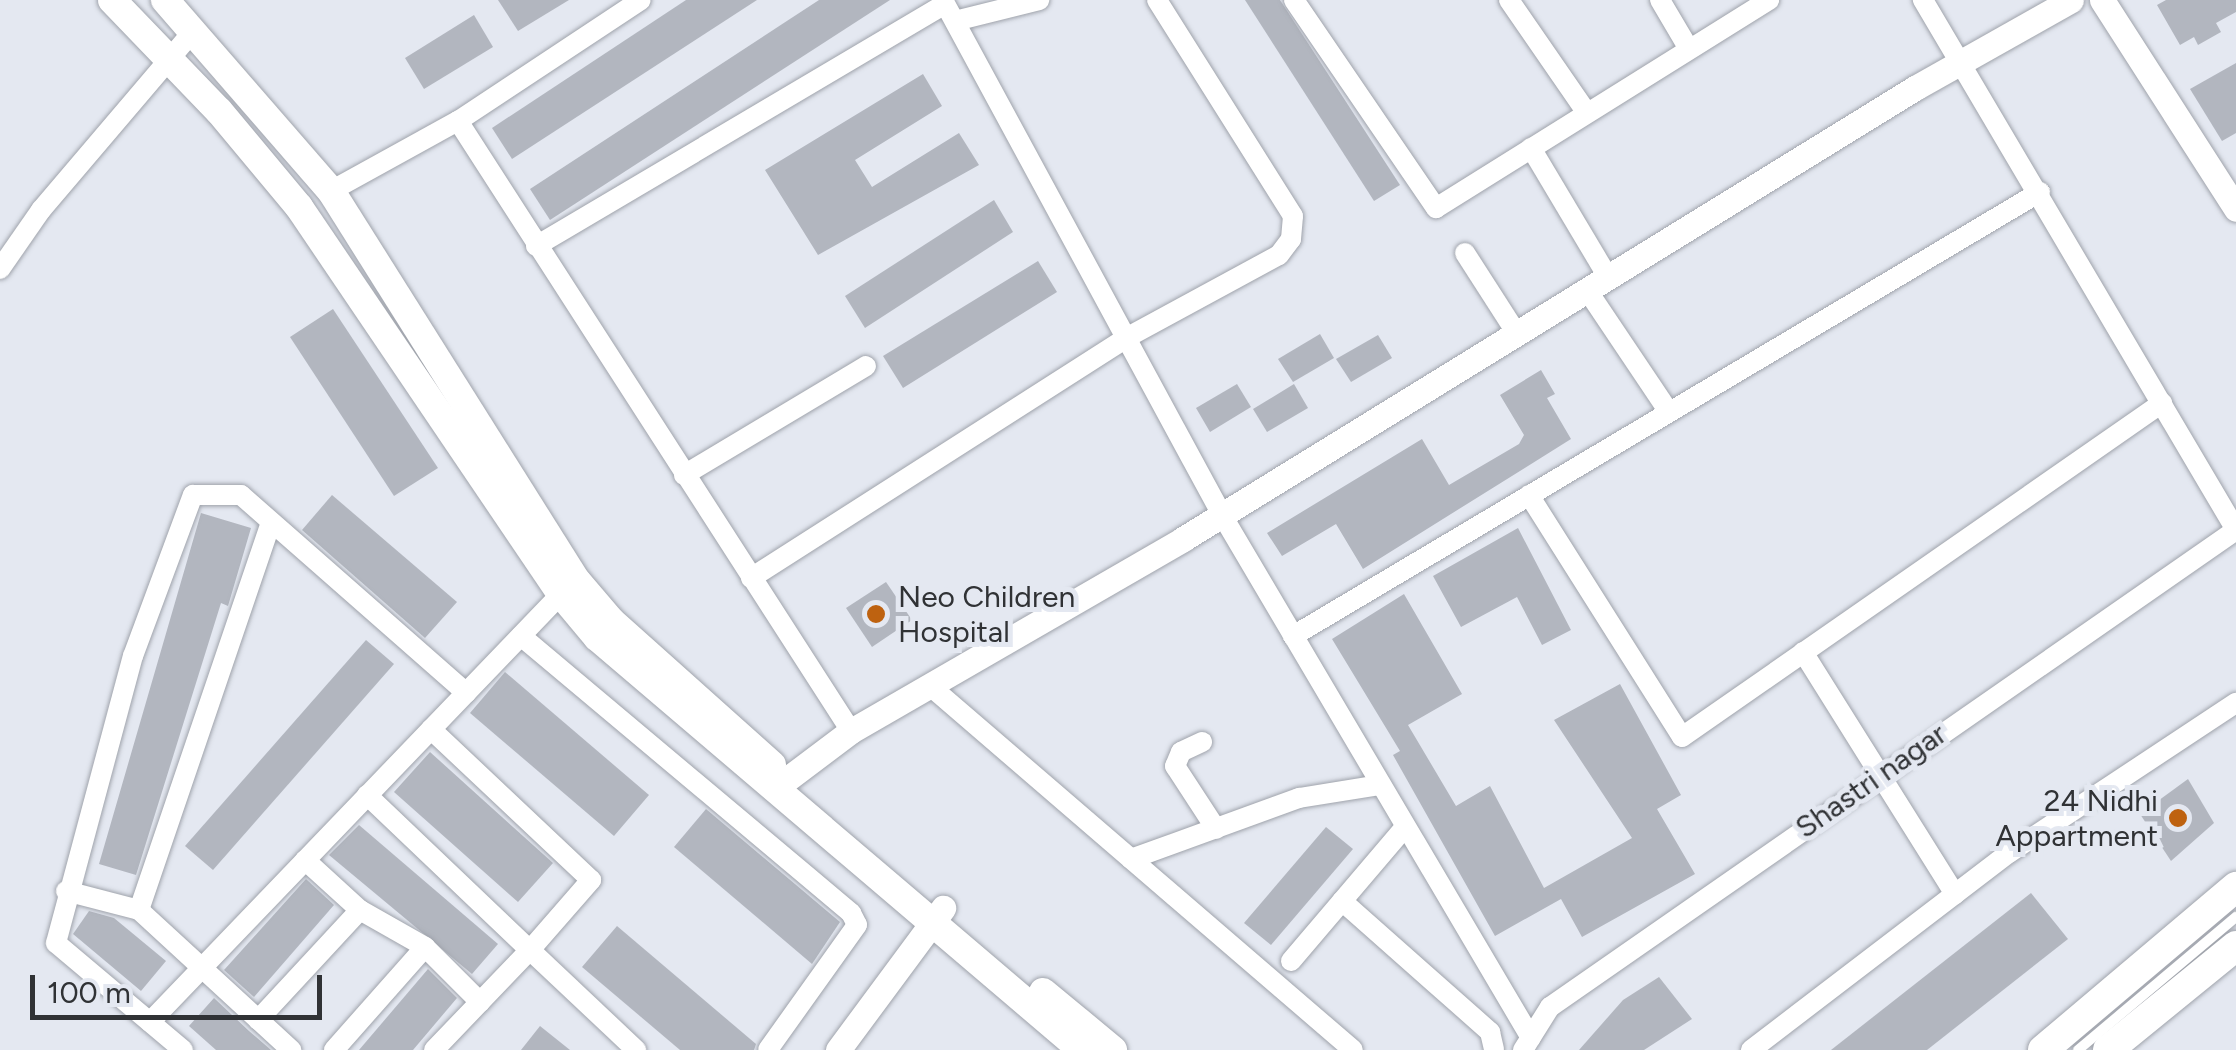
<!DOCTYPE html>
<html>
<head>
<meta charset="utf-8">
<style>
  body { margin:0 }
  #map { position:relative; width:2236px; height:1050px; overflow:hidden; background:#e4e8f1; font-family:Figtree,sans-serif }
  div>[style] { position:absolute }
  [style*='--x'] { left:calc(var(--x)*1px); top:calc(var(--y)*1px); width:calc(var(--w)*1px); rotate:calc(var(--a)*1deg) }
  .building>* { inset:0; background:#b2b6bf }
  .roads { filter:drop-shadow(0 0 2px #9fa3ab) drop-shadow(0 0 2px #9fa3ab) }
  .service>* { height:10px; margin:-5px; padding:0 5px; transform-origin:5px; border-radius:5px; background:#fff }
  .minor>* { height:20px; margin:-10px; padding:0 10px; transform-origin:10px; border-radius:10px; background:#fff }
  .tertiary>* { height:25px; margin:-12.5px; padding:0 12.5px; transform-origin:12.5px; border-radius:12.5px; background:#fff }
  .secondary>* { height:28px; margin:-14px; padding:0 14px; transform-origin:14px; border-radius:14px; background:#fff }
  .primary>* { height:30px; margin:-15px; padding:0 15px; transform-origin:15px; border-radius:15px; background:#fff }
  .dots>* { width:28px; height:28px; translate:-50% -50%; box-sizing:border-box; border:5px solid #e4e8f1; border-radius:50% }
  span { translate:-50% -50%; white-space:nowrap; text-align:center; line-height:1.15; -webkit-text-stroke:10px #e4e8f1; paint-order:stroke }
  .poi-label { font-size:30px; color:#303235 }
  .left { translate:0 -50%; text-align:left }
  .right { translate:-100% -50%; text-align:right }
  .street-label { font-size:30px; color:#303235 }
  .scale { position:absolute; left:30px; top:975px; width:292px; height:45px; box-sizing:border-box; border:5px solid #303235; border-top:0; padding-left:12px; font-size:30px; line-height:35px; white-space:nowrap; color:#303235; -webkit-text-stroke:8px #e4e8f1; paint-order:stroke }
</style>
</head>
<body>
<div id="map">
  <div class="building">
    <i style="clip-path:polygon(498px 0,569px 0,518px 31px)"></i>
    <i style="clip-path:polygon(686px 0,757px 0,512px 159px,492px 128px)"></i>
    <i style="clip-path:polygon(819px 0,890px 0,550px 220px,530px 189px)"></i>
    <i style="clip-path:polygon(1245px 0,1280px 0,1400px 185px,1374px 201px)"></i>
    <i style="clip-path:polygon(2166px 0,2236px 0,2236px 12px,2216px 23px,2221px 32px,2198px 45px,2194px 37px,2180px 45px,2157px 5px)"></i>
    <i style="clip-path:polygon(474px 15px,493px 47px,424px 89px,405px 58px)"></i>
    <i style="clip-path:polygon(2236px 63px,2236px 133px,2222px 141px,2190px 89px)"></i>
    <i style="clip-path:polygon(923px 74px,942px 106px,855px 160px,872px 187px,959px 133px,979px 165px,818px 255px,765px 170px)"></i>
    <i style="clip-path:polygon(994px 200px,1013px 232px,865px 328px,845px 296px)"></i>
    <i style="clip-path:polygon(1038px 261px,1057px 292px,903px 388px,883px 356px)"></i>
    <i style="clip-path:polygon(333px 309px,438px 468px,394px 496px,290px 337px)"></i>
    <i style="clip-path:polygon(1320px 334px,1334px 358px,1293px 382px,1278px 359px)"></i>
    <i style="clip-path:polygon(1378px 335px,1392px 358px,1351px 382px,1336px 359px)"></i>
    <i style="clip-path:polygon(1541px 370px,1555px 394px,1547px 398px,1571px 439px,1363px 569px,1336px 524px,1282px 556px,1267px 533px,1422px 439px,1449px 485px,1519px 444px,1524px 435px,1500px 395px)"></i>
    <i style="clip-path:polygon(1237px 384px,1251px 407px,1210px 432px,1196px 408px)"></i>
    <i style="clip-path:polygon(1294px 384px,1308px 408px,1267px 432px,1253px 409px)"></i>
    <i style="clip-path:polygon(332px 495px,457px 602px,425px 638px,302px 530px)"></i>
    <i style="clip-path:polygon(201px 513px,251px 528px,228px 606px,221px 603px,136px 875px,99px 864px)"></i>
    <i style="clip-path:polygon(1518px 528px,1571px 630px,1542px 645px,1517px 597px,1461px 627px,1433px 576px)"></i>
    <i style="clip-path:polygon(886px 582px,912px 620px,872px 647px,846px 608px)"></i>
    <i style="clip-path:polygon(1404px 594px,1462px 694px,1408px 725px,1456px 806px,1490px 786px,1544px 888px,1632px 838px,1554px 720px,1620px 684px,1681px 795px,1657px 809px,1695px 874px,1582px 937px,1561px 899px,1495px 936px,1393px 755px,1400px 751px,1332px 639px)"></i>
    <i style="clip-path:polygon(366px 640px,394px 664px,213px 870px,185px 846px)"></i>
    <i style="clip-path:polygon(505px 672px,649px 795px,614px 836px,470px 713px)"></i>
    <i style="clip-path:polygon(430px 752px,553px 863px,518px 902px,394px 792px)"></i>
    <i style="clip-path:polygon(2188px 779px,2214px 823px,2171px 861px,2140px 814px)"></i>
    <i style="clip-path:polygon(706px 809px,840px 922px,812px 964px,674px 847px)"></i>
    <i style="clip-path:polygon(359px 825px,498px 944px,472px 974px,329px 855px)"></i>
    <i style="clip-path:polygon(1326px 827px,1353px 849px,1271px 945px,1244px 923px)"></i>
    <i style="clip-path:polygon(306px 879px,334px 905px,254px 997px,224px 970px)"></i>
    <i style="clip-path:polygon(2031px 893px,2068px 939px,1927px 1050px,1831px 1050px)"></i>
    <i style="clip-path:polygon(89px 911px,114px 918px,166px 961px,141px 991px,73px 934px)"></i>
    <i style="clip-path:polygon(617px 926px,756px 1044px,754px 1050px,680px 1050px,582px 967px)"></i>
    <i style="clip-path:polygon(428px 969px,457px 998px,413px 1050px,359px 1050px)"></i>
    <i style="clip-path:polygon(1659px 977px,1692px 1019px,1644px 1050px,1579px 1050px,1623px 1000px)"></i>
    <i style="clip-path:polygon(214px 998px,249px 1031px,271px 1050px,216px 1050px,189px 1026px)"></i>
    <i style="clip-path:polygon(540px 1026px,570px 1050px,521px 1050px)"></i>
  </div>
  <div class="roads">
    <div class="service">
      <i style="--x:2078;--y:1050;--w:207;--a:-40.1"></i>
    </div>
    <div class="minor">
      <i style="--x:943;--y:0;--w:586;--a:61.55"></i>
      <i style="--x:1222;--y:515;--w:607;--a:59.42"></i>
      <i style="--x:1294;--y:0;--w:252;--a:55.7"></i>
      <i style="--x:1436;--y:208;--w:393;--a:-32"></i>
      <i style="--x:1509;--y:0;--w:137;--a:55.4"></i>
      <i style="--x:1660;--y:0;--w:57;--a:59.4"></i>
      <i style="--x:955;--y:21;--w:87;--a:-14"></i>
      <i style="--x:458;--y:121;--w:726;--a:57.21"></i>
      <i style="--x:1531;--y:148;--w:150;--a:59.2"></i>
      <i style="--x:331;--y:191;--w:145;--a:-28.9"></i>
      <i style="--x:458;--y:121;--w:219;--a:-33.5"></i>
      <i style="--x:536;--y:246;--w:475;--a:-30.6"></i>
      <i style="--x:1465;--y:253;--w:96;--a:57.3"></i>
      <i style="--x:0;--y:269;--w:72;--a:-55.2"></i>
      <i style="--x:41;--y:210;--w:236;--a:-49.6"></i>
      <i style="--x:1587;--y:290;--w:147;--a:56.1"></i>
      <i style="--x:684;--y:475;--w:212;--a:-30.9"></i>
      <i style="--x:1529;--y:495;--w:286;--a:57.7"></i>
      <i style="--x:1682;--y:737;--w:585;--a:-34.83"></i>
      <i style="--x:751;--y:578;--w:445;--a:-32.6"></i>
      <i style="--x:1126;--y:338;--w:174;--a:-28.5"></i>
      <i style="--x:1279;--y:255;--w:20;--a:-53"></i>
      <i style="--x:1291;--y:239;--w:23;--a:-85"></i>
      <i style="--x:1293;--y:216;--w:255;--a:-122.2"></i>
      <i style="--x:521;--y:636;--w:431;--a:40"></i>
      <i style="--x:851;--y:913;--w:13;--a:63"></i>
      <i style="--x:857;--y:925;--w:153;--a:125.5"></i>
      <i style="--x:1293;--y:636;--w:869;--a:-30.73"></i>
      <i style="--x:1803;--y:652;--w:286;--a:57.9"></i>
      <i style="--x:929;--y:685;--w:559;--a:40.72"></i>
      <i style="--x:1202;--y:742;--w:23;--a:155"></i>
      <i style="--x:1181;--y:752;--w:15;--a:113"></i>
      <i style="--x:1175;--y:766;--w:75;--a:56.9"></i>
      <i style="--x:367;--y:795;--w:225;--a:43.6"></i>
      <i style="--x:530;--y:950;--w:93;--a:-48.9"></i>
      <i style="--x:591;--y:880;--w:220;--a:-136.7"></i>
      <i style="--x:1131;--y:859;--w:179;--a:-20"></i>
      <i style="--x:1299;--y:798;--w:81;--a:-9.2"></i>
      <i style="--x:305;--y:860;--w:74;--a:42.3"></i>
      <i style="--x:360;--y:910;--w:75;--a:29.6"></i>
      <i style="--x:425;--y:947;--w:78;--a:45"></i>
      <i style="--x:66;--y:891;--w:75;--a:14.6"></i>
      <i style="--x:139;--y:910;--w:207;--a:42.6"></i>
      <i style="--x:1342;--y:901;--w:198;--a:41.5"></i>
      <i style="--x:1490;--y:1032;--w:18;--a:77"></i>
      <i style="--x:139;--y:910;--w:406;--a:-71.2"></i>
      <i style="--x:1291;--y:961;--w:175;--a:-49.6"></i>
      <i style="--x:258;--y:1020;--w:150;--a:-47.2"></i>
      <i style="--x:150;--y:1022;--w:593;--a:-46.16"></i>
      <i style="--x:183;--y:1050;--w:166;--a:-139.9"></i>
      <i style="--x:56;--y:943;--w:297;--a:-75"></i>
      <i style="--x:133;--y:656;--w:172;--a:-69.6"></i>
      <i style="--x:193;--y:495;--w:48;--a:0"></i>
      <i style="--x:241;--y:495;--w:300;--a:41.3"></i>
      <i style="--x:334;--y:1050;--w:137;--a:-48.5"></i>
      <i style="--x:434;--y:1050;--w:139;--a:-46.2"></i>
      <i style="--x:530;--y:950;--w:146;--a:43.3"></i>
      <i style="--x:1523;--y:1050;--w:51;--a:-57.9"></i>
      <i style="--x:1550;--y:1007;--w:836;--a:-34.81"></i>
      <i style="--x:2236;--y:530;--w:616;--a:-120.56"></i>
      <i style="--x:1751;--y:1050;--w:325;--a:-37.4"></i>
      <i style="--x:2009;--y:853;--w:272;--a:-33.5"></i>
    </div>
    <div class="tertiary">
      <i style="--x:2102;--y:0;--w:248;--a:57.3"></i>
      <i style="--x:774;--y:789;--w:96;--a:-37"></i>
      <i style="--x:851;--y:731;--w:384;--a:-30"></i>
      <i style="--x:1183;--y:539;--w:860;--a:-31.64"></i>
      <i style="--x:1915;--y:88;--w:179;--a:-29.4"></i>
      <i style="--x:838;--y:1050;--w:177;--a:-53.5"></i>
    </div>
    <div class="secondary">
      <i style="--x:112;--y:0;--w:154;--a:46.1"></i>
      <i style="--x:219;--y:111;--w:125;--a:50.2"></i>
      <i style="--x:299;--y:207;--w:467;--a:55.9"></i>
      <i style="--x:561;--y:594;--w:56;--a:50.1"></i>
      <i style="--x:597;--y:637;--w:637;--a:40.42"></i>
      <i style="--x:165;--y:0;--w:253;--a:49"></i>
      <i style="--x:331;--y:191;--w:461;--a:57.8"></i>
      <i style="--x:577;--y:581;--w:52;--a:49.6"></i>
      <i style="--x:611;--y:621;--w:216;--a:41.8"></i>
      <i style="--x:1043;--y:992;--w:91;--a:39.6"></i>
    </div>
    <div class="primary">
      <i style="--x:2043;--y:1050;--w:253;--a:-40.2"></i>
      <i style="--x:2108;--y:1050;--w:165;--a:-39.1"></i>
    </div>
  </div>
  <div class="dots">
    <i style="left:876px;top:614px;background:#be6210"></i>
    <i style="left:2178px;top:818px;background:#be6210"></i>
  </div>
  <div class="poi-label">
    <span class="left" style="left:898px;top:614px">Neo Children<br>Hospital</span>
    <span class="right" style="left:2158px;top:818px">24 Nidhi<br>Appartment</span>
  </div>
  <div class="street-label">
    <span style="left:1871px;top:781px;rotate:-35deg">Shastri nagar</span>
  </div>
  <div class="scale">100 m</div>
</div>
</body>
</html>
